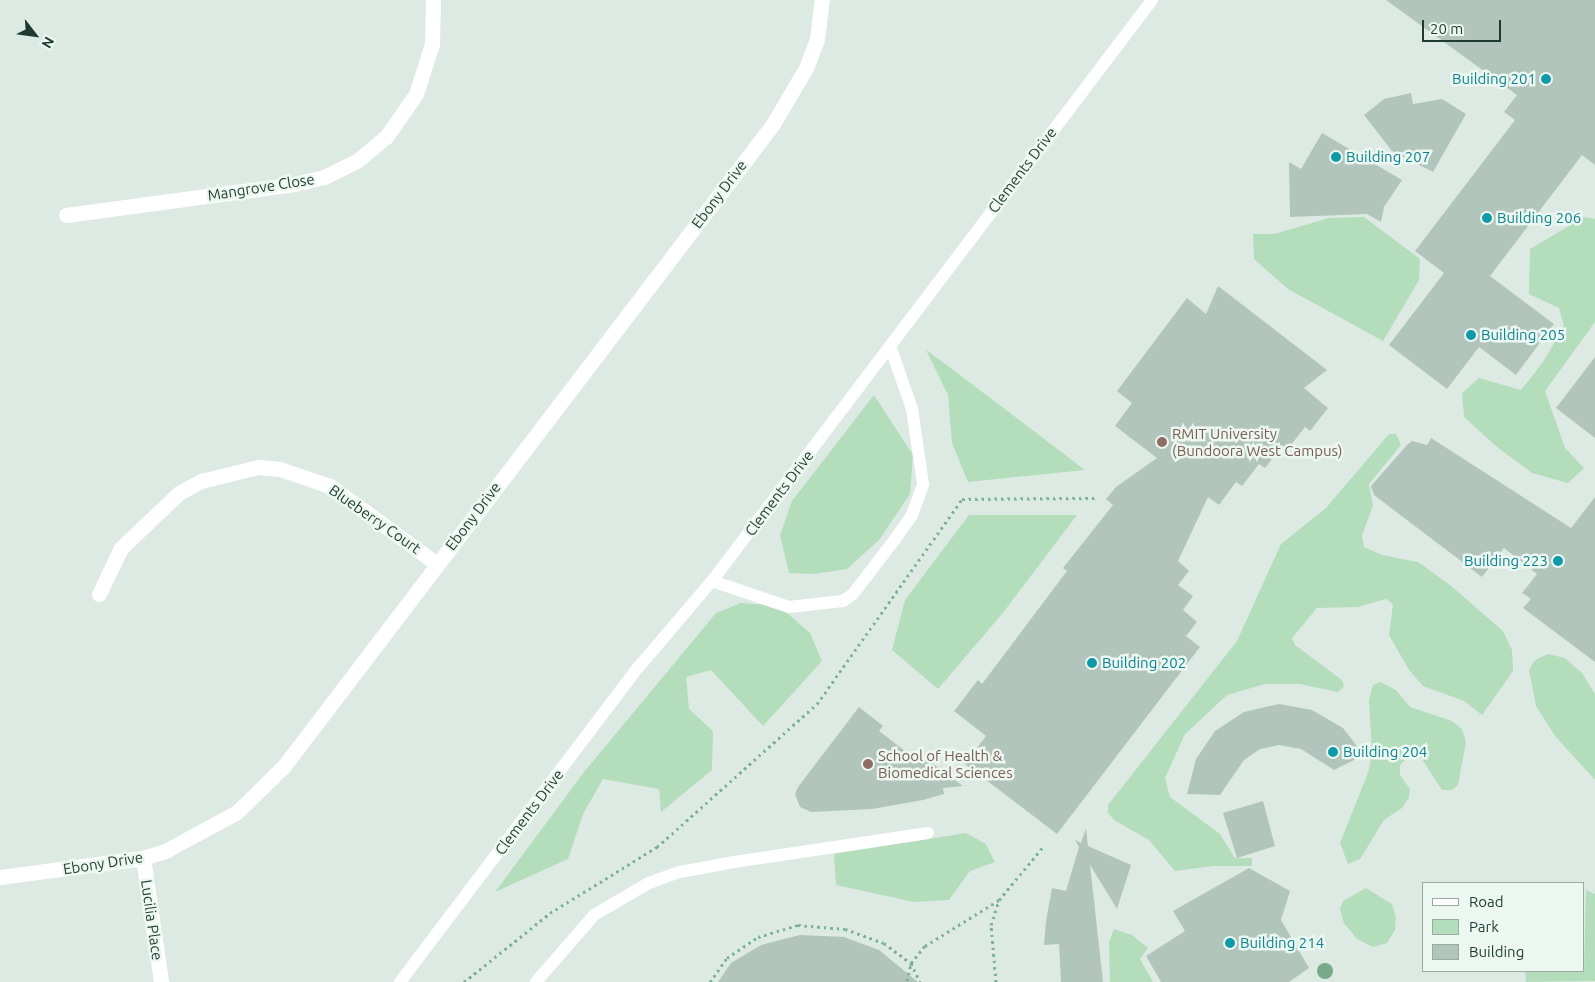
<!DOCTYPE html>
<html>
<head>
<meta charset="utf-8">
<style>
  body { margin:0 }
  #map { position:relative; width:1595px; height:982px; overflow:hidden; background:#ddeae3; font-family:Ubuntu,sans-serif }
  div>[style] { position:absolute }
  [style*='--x'] { left:calc(var(--x)*1px); top:calc(var(--y)*1px); width:calc(var(--w)*1px); rotate:calc(var(--a)*1deg) }
  .green>* { inset:0; background:#b4ddbc }
  .building>* { inset:0; background:#b2c5bc }
  .path>* { height:3px; margin-top:-1.5px; transform-origin:0; background:repeating-linear-gradient(90deg,#7bb09c 0 2.5px,transparent 0 6.5px) }
  .service>* { height:12px; margin:-6px; padding:0 6px; transform-origin:6px; border-radius:6px; background:#fff }
  .minor>* { height:15px; margin:-7.5px; padding:0 7.5px; transform-origin:7.5px; border-radius:7.5px; background:#fff }
  .trees>* { width:16px; height:16px; margin:-8px; border-radius:50%; background:#78a988 }
  .dots>* { width:14px; height:14px; translate:-50% -50%; box-sizing:border-box; border:2px solid #edf7f1; border-radius:50% }
  span { translate:-50% -50%; white-space:nowrap; text-align:center; line-height:1.15; -webkit-text-stroke:5px #edf7f1; paint-order:stroke }
  .culture-label { font-size:15px; color:#0d838f }
  .right { translate:-100% -50%; text-align:right }
  .left { translate:0 -50%; text-align:left }
  .street-label { font-size:15px; color:#1e3a31 }
  .education-label { font-size:15px; color:#785e54 }
  .legend { position:absolute; left:1422px; top:882px; width:162px; height:90px; box-sizing:border-box; background:#edf7f1; border:1px solid #9aaba4; margin:0; padding:6px 9px; list-style:none; font-size:15px; color:#1e3a31 }
  .legend li { display:flex; align-items:center; gap:10px; height:25px }
  .legend b { width:25px; border:1px solid #9aaba4 }
  .north { position:absolute; left:10px; top:10px; width:50px; height:50px; -webkit-text-stroke:4px #edf7f1; paint-order:stroke; rotate:120deg; font-size:14px; font-weight:700; line-height:20px; text-align:center; color:#1e3a31 }
  .north::after { content:''; display:block; margin:auto; width:18px; height:22px; background:#1e3a31; clip-path:polygon(50% 0,100% 100%,50% 72%,0 100%) }
  .scale { position:absolute; left:1422px; top:20px; width:79px; height:22px; box-sizing:border-box; border:2px solid #1e3a31; border-top:0; padding-left:6px; font-size:15px; line-height:18px; white-space:nowrap; color:#1e3a31; -webkit-text-stroke:4px #edf7f1; paint-order:stroke }
</style>
</head>
<body>
<div id="map">
  <div class="green">
    <i style="clip-path:polygon(1364px 217px,1420px 259px,1419px 280px,1383px 341px,1288px 289px,1254px 259px,1253px 234px,1274px 234px,1329px 218px)"></i>
    <i style="clip-path:polygon(1584px 217px,1595px 219px,1595px 322px,1545px 391px,1565px 448px,1584px 468px,1568px 483px,1532px 473px,1497px 447px,1464px 417px,1462px 393px,1479px 378px,1521px 390px,1543px 362px,1564px 326px,1559px 308px,1529px 294px,1530px 249px)"></i>
    <i style="clip-path:polygon(926px 350px,952px 369px,1085px 470px,968px 482px,952px 443px,948px 395px)"></i>
    <i style="clip-path:polygon(874px 395px,913px 455px,910px 494px,879px 540px,847px 569px,814px 574px,789px 573px,780px 535px,792px 501px)"></i>
    <i style="clip-path:polygon(1389px 434px,1396px 434px,1401px 445px,1369px 484px,1373px 506px,1362px 535px,1364px 547px,1382px 555px,1418px 562px,1450px 585px,1503px 631px,1512px 650px,1513px 671px,1482px 715px,1464px 701px,1423px 686px,1409px 670px,1389px 635px,1393px 604px,1386px 599px,1358px 607px,1317px 608px,1292px 638px,1295px 645px,1342px 680px,1344px 686px,1338px 692px,1300px 684px,1265px 684px,1227px 695px,1185px 734px,1165px 778px,1170px 797px,1220px 834px,1235px 858px,1252px 858px,1252px 866px,1214px 866px,1175px 871px,1149px 840px,1114px 820px,1108px 813px,1108px 805px,1237px 641px,1281px 544px,1326px 508px)"></i>
    <i style="clip-path:polygon(969px 515px,1077px 515px,1002px 614px,938px 689px,892px 650px,905px 600px)"></i>
    <i style="clip-path:polygon(741px 603px,779px 606px,810px 633px,822px 661px,763px 726px,711px 670px,686px 677px,689px 709px,713px 731px,712px 770px,661px 812px,659px 789px,603px 779px,583px 814px,568px 859px,495px 892px,584px 772px,716px 613px)"></i>
    <i style="clip-path:polygon(1548px 654px,1565px 658px,1582px 673px,1595px 694px,1595px 780px,1555px 736px,1536px 706px,1529px 670px,1535px 660px)"></i>
    <i style="clip-path:polygon(1380px 682px,1396px 690px,1410px 707px,1452px 721px,1462px 729px,1466px 742px,1458px 785px,1452px 790px,1442px 790px,1420px 756px,1410px 755px,1400px 765px,1400px 775px,1410px 789px,1409px 798px,1402px 808px,1384px 820px,1360px 859px,1348px 864px,1340px 843px,1369px 770px,1372px 751px,1369px 700px,1373px 685px)"></i>
    <i style="clip-path:polygon(966px 833px,986px 844px,995px 862px,970px 871px,949px 900px,914px 902px,836px 885px,834px 854px)"></i>
    <i style="clip-path:polygon(1366px 888px,1392px 904px,1396px 917px,1395px 930px,1387px 943px,1373px 947px,1357px 939px,1344px 923px,1340px 909px,1343px 901px)"></i>
    <i style="clip-path:polygon(1586px 890px,1595px 894px,1595px 981px,1526px 982px,1525px 971px,1584px 971px)"></i>
    <i style="clip-path:polygon(1114px 929px,1132px 935px,1148px 948px,1140px 959px,1153px 982px,1110px 982px,1109px 942px)"></i>
  </div>
  <div class="building">
    <i style="clip-path:polygon(1386px 0,1595px 0,1595px 165px,1582px 155px,1490px 276px,1554px 324px,1516px 375px,1479px 347px,1447px 389px,1389px 345px,1444px 273px,1415px 251px,1515px 120px,1504px 112px,1517px 95px)"></i>
    <i style="clip-path:polygon(1411px 93px,1413px 104px,1442px 99px,1466px 114px,1433px 172px,1392px 151px,1364px 115px,1384px 99px)"></i>
    <i style="clip-path:polygon(1322px 133px,1402px 180px,1384px 207px,1381px 222px,1367px 214px,1290px 217px,1289px 162px,1301px 169px)"></i>
    <i style="clip-path:polygon(1218px 286px,1327px 370px,1304px 388px,1328px 408px,1310px 431px,1305px 427px,1287px 450px,1282px 446px,1265px 468px,1259px 464px,1242px 486px,1236px 482px,1219px 505px,1208px 497px,1178px 561px,1189px 571px,1178px 585px,1193px 596px,1183px 610px,1197px 622px,1186px 636px,1200px 647px,1057px 834px,965px 764px,986px 736px,954px 711px,978px 680px,982px 684px,1067px 571px,1063px 568px,1113px 505px,1106px 499px,1116px 487px,1157px 458px,1115px 426px,1132px 403px,1117px 391px,1187px 298px,1206px 314px)"></i>
    <i style="clip-path:polygon(1595px 357px,1595px 438px,1556px 408px)"></i>
    <i style="clip-path:polygon(1431px 438px,1571px 528px,1595px 497px,1595px 662px,1523px 608px,1531px 599px,1522px 593px,1537px 574px,1504px 548px,1482px 577px,1374px 495px,1371px 486px,1407px 445px,1412px 441px,1427px 445px)"></i>
    <i style="clip-path:polygon(1279px 704px,1312px 710px,1343px 728px,1364px 755px,1334px 770px,1301px 749px,1279px 745px,1260px 749px,1244px 760px,1220px 795px,1187px 794px,1196px 759px,1215px 731px,1244px 712px)"></i>
    <i style="clip-path:polygon(859px 707px,883px 726px,879px 731px,921px 763px,925px 758px,963px 786px,943px 788px,944px 794px,923px 800px,872px 809px,811px 812px,800px 807px,795px 794px,798px 787px)"></i>
    <i style="clip-path:polygon(1263px 801px,1275px 846px,1237px 858px,1223px 813px)"></i>
    <i style="clip-path:polygon(1086px 828px,1088px 846px,1131px 865px,1117px 909px,1090px 865px,1103px 982px,1061px 982px,1059px 944px,1044px 945px,1046px 921px,1052px 888px,1066px 891px,1079px 847px,1075px 840px,1081px 843px)"></i>
    <i style="clip-path:polygon(1249px 868px,1290px 891px,1281px 920px,1309px 968px,1289px 982px,1161px 982px,1146px 956px,1185px 931px,1173px 911px)"></i>
    <i style="clip-path:polygon(800px 935px,844px 937px,879px 950px,918px 982px,718px 982px,731px 963px,761px 945px)"></i>
  </div>
  <div class="path">
    <i style="--x:907;--y:981;--w:18;--a:-77"></i>
    <i style="--x:911;--y:963;--w:22;--a:-51"></i>
    <i style="--x:925;--y:946;--w:87;--a:-31.9"></i>
    <i style="--x:464;--y:982;--w:110;--a:-38.7"></i>
    <i style="--x:550;--y:913;--w:126;--a:-31.7"></i>
    <i style="--x:657;--y:847;--w:215;--a:-41.8"></i>
    <i style="--x:817;--y:704;--w:251;--a:-54.7"></i>
    <i style="--x:962;--y:499;--w:134;--a:-0.4"></i>
    <i style="--x:710;--y:982;--w:29;--a:-55"></i>
    <i style="--x:727;--y:958;--w:37;--a:-34"></i>
    <i style="--x:758;--y:937;--w:42;--a:-16.7"></i>
    <i style="--x:798;--y:925;--w:47;--a:4.9"></i>
    <i style="--x:845;--y:929;--w:41;--a:19.7"></i>
    <i style="--x:884;--y:943;--w:34;--a:37"></i>
    <i style="--x:911;--y:963;--w:21;--a:65"></i>
    <i style="--x:996;--y:982;--w:57;--a:-95"></i>
    <i style="--x:991;--y:925;--w:26;--a:-72"></i>
    <i style="--x:999;--y:900;--w:69;--a:-50.3"></i>
  </div>
  <div class="service">
    <i style="--x:712;--y:581;--w:81;--a:18.7"></i>
    <i style="--x:789;--y:607;--w:54;--a:-6.3"></i>
    <i style="--x:843;--y:601;--w:12;--a:-35"></i>
    <i style="--x:853;--y:594;--w:71;--a:-52.5"></i>
    <i style="--x:896;--y:538;--w:28;--a:-55"></i>
    <i style="--x:912;--y:515;--w:33;--a:-70"></i>
    <i style="--x:923;--y:484;--w:76;--a:-98.3"></i>
    <i style="--x:912;--y:409;--w:67;--a:-109.2"></i>
    <i style="--x:400;--y:982;--w:393;--a:-52.9"></i>
    <i style="--x:637;--y:669;--w:116;--a:-49.6"></i>
    <i style="--x:712;--y:581;--w:729;--a:-52.86"></i>
    <i style="--x:536;--y:982;--w:89;--a:-49.1"></i>
    <i style="--x:594;--y:915;--w:64;--a:-30.2"></i>
    <i style="--x:649;--y:883;--w:33;--a:-20"></i>
    <i style="--x:680;--y:872;--w:55;--a:-10.5"></i>
    <i style="--x:734;--y:862;--w:196;--a:-8.5"></i>
  </div>
  <div class="minor">
    <i style="--x:66;--y:215;--w:230;--a:-7.7"></i>
    <i style="--x:294;--y:184;--w:31;--a:-13"></i>
    <i style="--x:324;--y:177;--w:37;--a:-26"></i>
    <i style="--x:357;--y:161;--w:38;--a:-40"></i>
    <i style="--x:386;--y:137;--w:52;--a:-55.1"></i>
    <i style="--x:416;--y:94;--w:52;--a:-72.3"></i>
    <i style="--x:432;--y:44;--w:44;--a:-88.7"></i>
    <i style="--x:99;--y:594;--w:51;--a:-64.4"></i>
    <i style="--x:121;--y:548;--w:80;--a:-43.5"></i>
    <i style="--x:179;--y:493;--w:25;--a:-29"></i>
    <i style="--x:201;--y:481;--w:59;--a:-13.8"></i>
    <i style="--x:258;--y:467;--w:22;--a:5"></i>
    <i style="--x:280;--y:469;--w:53;--a:18.8"></i>
    <i style="--x:330;--y:486;--w:132;--a:36.1"></i>
    <i style="--x:143;--y:858;--w:125;--a:81.7"></i>
    <i style="--x:0;--y:877;--w:144;--a:-7.6"></i>
    <i style="--x:143;--y:858;--w:25;--a:-18"></i>
    <i style="--x:167;--y:850;--w:80;--a:-28.5"></i>
    <i style="--x:237;--y:812;--w:66;--a:-44.4"></i>
    <i style="--x:284;--y:766;--w:807;--a:-52.7"></i>
    <i style="--x:773;--y:124;--w:65;--a:-59.5"></i>
    <i style="--x:806;--y:68;--w:31;--a:-69"></i>
    <i style="--x:817;--y:39;--w:39;--a:-83"></i>
  </div>
  <div class="trees">
    <i style="left:1325px;top:971px"></i>
  </div>
  <div class="dots">
    <i style="left:1546px;top:79px;background:#0f9aa8"></i>
    <i style="left:1336px;top:157px;background:#0f9aa8"></i>
    <i style="left:1487px;top:218px;background:#0f9aa8"></i>
    <i style="left:1471px;top:335px;background:#0f9aa8"></i>
    <i style="left:1162px;top:442px;background:#8d6e63"></i>
    <i style="left:1558px;top:561px;background:#0f9aa8"></i>
    <i style="left:1092px;top:663px;background:#0f9aa8"></i>
    <i style="left:1333px;top:752px;background:#0f9aa8"></i>
    <i style="left:868px;top:764px;background:#8d6e63"></i>
    <i style="left:1230px;top:943px;background:#0f9aa8"></i>
  </div>
  <div class="culture-label">
    <span class="right" style="left:1536px;top:79px">Building 201</span>
    <span class="left" style="left:1346px;top:157px">Building 207</span>
    <span class="left" style="left:1497px;top:218px">Building 206</span>
    <span class="left" style="left:1481px;top:335px">Building 205</span>
    <span class="right" style="left:1548px;top:561px">Building 223</span>
    <span class="left" style="left:1102px;top:663px">Building 202</span>
    <span class="left" style="left:1343px;top:752px">Building 204</span>
    <span class="left" style="left:1240px;top:943px">Building 214</span>
  </div>
  <div class="street-label">
    <span style="left:1022px;top:170px;rotate:-53deg">Clements Drive</span>
    <span style="left:261px;top:187px;rotate:-9deg">Mangrove Close</span>
    <span style="left:719px;top:194px;rotate:-53deg">Ebony Drive</span>
    <span style="left:779px;top:493px;rotate:-53deg">Clements Drive</span>
    <span style="left:473px;top:516px;rotate:-53deg">Ebony Drive</span>
    <span style="left:375px;top:519px;rotate:35deg">Blueberry Court</span>
    <span style="left:529px;top:812px;rotate:-53deg">Clements Drive</span>
    <span style="left:103px;top:863px;rotate:-9deg">Ebony Drive</span>
    <span style="left:152px;top:920px;rotate:82deg">Lucilia Place</span>
  </div>
  <div class="education-label">
    <span class="left" style="left:1172px;top:442px">RMIT University<br>(Bundoora West Campus)</span>
    <span class="left" style="left:878px;top:764px">School of Health &amp;<br>Biomedical Sciences</span>
  </div>
  <ul class="legend">
  <li><b style="height:6px;background:#fff"></b>Road</li>
  <li><b style="height:14px;background:#b4ddbc"></b>Park</li>
  <li><b style="height:14px;background:#b2c5bc"></b>Building</li>
  </ul>
  <div class="north">N</div>
  <div class="scale">20 m</div>
</div>
</body>
</html>
